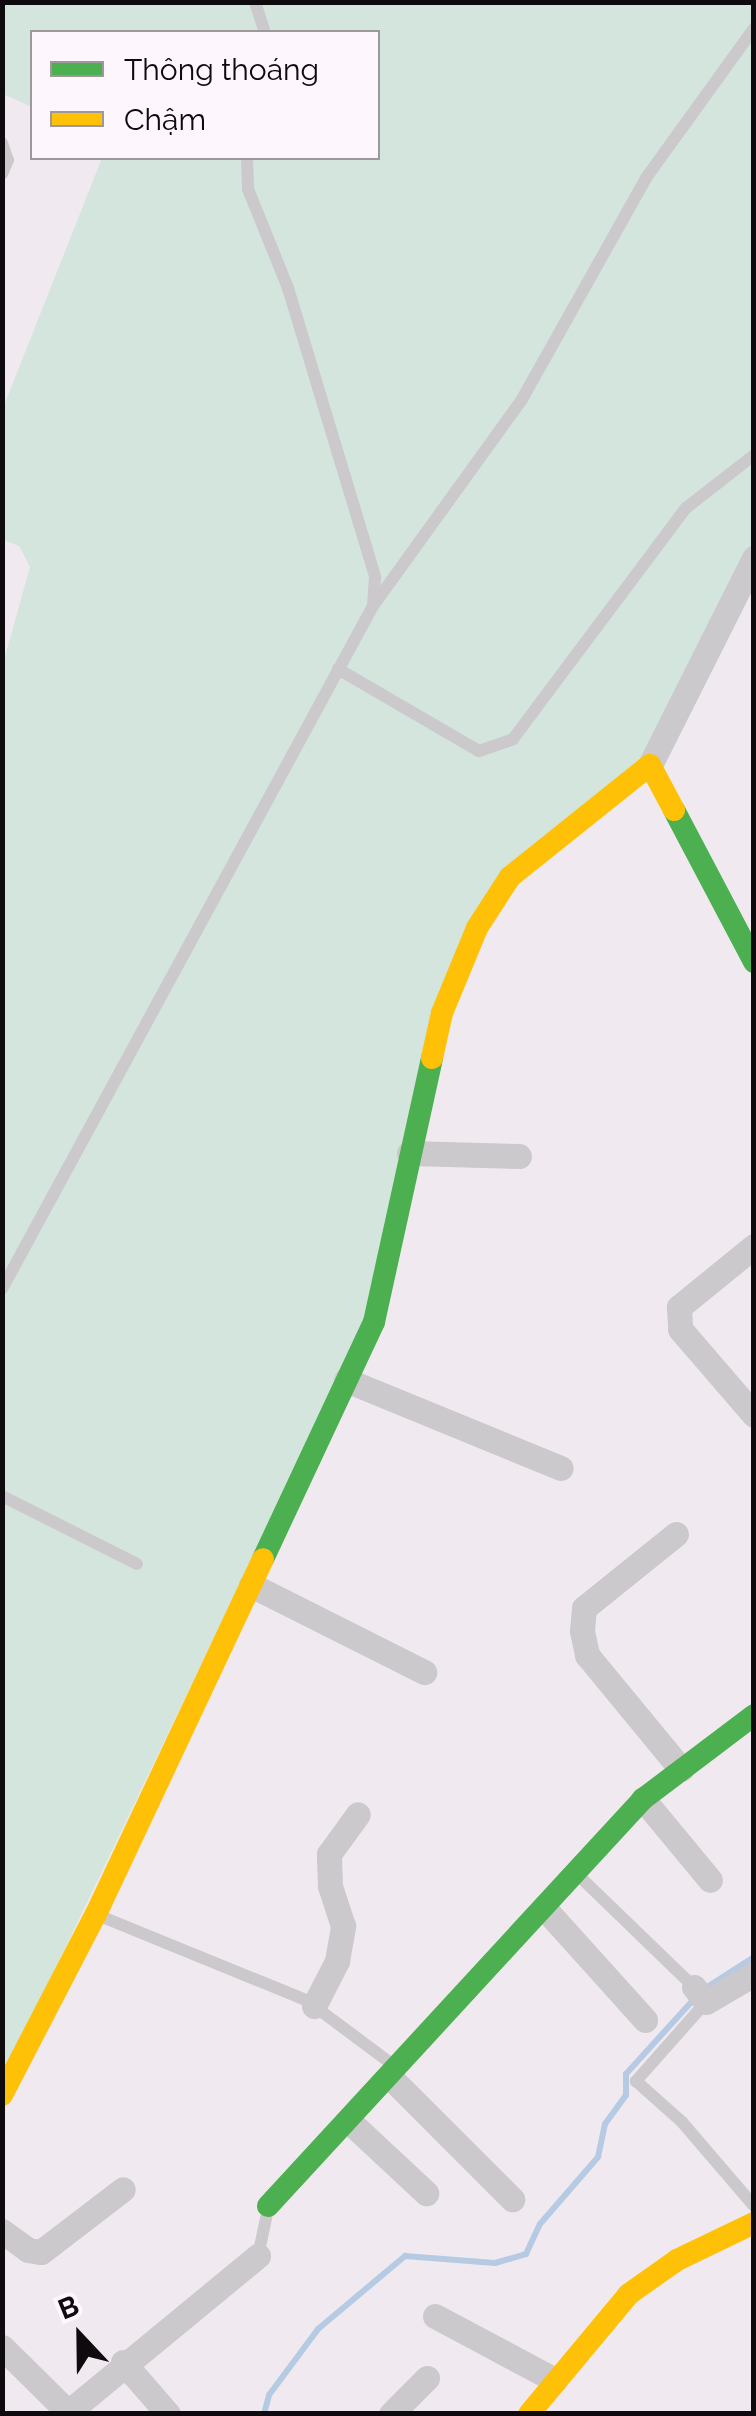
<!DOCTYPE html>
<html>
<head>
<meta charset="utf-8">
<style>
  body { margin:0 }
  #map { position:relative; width:756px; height:2416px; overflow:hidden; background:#f0eaf0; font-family:Raleway,sans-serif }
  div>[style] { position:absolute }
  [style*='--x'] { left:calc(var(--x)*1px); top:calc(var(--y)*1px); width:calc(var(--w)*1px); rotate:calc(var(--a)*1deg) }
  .green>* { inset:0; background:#d3e5dd }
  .stream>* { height:6px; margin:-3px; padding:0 3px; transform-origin:3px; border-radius:3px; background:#b6cae3 }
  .lane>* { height:12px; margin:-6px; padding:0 6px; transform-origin:6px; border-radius:6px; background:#cbc9cb }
  .street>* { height:25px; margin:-12.5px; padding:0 12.5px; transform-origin:12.5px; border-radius:12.5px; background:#cbc9cb }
  .fast>* { height:22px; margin:-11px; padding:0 11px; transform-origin:11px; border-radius:11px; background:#4caf50 }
  .slow>* { height:22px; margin:-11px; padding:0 11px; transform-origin:11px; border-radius:11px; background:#ffc107 }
  span { translate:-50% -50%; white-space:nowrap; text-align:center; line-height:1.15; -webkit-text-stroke:8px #fef6fd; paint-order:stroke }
  .frame { position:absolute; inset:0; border:5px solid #0f0a0e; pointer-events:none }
  .legend { position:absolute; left:30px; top:30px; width:350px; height:130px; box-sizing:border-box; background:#fef6fd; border:2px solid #9e989d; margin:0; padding:12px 18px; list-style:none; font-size:30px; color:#0f0a0e }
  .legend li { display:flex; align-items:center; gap:20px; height:50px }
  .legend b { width:50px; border:2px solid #9e989d }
  .north { position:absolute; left:30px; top:2286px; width:100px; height:100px; -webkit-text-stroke:8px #fef6fd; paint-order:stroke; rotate:338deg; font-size:28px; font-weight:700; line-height:40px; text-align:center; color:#0f0a0e }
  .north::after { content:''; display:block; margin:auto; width:35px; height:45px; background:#0f0a0e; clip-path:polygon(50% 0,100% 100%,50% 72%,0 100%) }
</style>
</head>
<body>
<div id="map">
  <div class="green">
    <i style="clip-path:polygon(3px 3px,753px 3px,753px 544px,644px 761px,470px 925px,366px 1320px,3px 2078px,2px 667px,30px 567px,19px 546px,3px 540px,3px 408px,102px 158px,378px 158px,378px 32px,32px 32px,32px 107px,3px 94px)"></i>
  </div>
  <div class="stream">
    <i style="--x:704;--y:1989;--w:59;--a:-32.6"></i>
    <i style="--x:264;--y:2414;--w:20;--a:-75"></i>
    <i style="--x:269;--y:2395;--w:82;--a:-53.4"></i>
    <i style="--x:318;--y:2329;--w:114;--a:-40"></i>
    <i style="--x:405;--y:2256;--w:90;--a:4.4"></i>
    <i style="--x:495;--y:2263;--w:32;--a:-16"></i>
    <i style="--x:526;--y:2254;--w:33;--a:-65"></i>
    <i style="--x:540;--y:2224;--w:89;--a:-49.1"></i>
    <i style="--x:598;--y:2157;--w:34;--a:-78"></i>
    <i style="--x:605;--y:2124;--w:36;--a:-54"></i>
    <i style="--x:626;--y:2095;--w:21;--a:-90"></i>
    <i style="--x:626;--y:2074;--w:103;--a:-47.8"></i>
  </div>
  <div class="lane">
    <i style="--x:255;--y:2;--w:32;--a:72"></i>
    <i style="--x:2;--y:143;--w:18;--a:71"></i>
    <i style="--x:8;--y:160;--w:15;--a:113"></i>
    <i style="--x:247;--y:158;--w:31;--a:88"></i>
    <i style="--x:248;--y:189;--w:107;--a:68"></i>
    <i style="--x:288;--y:288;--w:302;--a:73.2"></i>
    <i style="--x:375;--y:577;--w:26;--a:94"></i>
    <i style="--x:338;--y:669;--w:163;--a:30.2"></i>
    <i style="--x:479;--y:751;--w:36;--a:-19"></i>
    <i style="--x:513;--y:739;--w:289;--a:-53.2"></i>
    <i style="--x:686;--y:508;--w:86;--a:-37.9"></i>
    <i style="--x:2;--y:1289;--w:777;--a:-61.49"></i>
    <i style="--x:373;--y:606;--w:253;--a:-54.2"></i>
    <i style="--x:521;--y:401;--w:256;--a:-60.7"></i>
    <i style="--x:646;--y:178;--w:185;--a:-54.2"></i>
    <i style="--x:2;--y:1496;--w:151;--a:26.7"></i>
    <i style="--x:578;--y:1875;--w:161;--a:44"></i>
    <i style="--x:100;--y:1916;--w:222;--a:22.2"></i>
    <i style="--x:306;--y:2000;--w:107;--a:36.7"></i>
    <i style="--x:706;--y:2002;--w:106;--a:131.5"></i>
    <i style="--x:636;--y:2081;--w:62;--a:41.7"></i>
    <i style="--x:682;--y:2122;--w:111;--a:49.4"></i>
    <i style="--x:258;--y:2256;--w:48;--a:-78"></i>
  </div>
  <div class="street">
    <i style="--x:650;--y:765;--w:232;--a:-63.3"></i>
    <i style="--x:409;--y:1153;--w:110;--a:1.6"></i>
    <i style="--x:754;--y:1246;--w:97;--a:140.9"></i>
    <i style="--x:679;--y:1307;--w:22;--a:87"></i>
    <i style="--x:680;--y:1329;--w:113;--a:49.3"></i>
    <i style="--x:346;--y:1380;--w:232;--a:22.3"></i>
    <i style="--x:676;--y:1534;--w:118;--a:141.2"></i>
    <i style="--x:584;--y:1608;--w:23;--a:95"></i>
    <i style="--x:582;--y:1631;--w:25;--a:78"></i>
    <i style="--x:587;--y:1655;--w:148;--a:50.5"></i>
    <i style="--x:251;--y:1585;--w:194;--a:26.7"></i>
    <i style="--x:643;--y:1799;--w:105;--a:50.4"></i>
    <i style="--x:546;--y:1910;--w:148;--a:48"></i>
    <i style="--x:694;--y:1987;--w:19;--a:51"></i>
    <i style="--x:706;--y:2002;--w:56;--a:-30.3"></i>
    <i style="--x:314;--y:2006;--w:51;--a:-62.9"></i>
    <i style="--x:337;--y:1961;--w:36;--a:-80"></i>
    <i style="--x:343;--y:1926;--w:42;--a:-108"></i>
    <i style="--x:330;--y:1886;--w:32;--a:-92"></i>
    <i style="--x:329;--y:1854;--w:49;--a:-54.1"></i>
    <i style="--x:390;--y:2077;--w:173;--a:45"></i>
    <i style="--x:351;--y:2123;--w:103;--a:43"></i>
    <i style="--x:2;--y:2231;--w:32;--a:36"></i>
    <i style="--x:28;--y:2250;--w:13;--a:9"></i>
    <i style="--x:41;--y:2252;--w:103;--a:-37.5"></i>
    <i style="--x:435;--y:2316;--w:136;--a:28.1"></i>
    <i style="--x:2;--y:2347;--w:95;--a:44.6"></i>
    <i style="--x:123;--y:2362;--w:69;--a:49.1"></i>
    <i style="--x:66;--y:2414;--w:249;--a:-39.5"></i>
    <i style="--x:391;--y:2414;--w:51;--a:-45"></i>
  </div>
  <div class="fast">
    <i style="--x:674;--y:810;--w:172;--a:62.2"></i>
    <i style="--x:263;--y:1559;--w:262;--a:-64.9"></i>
    <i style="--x:374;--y:1322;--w:270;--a:-77.6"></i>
    <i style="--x:268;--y:2206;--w:553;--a:-47.34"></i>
    <i style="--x:643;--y:1799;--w:139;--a:-37.1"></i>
  </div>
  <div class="slow">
    <i style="--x:432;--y:1058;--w:46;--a:-77.5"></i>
    <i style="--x:442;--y:1013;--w:92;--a:-67.6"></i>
    <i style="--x:477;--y:928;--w:61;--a:-57.1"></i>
    <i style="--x:510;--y:877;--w:179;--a:-38.7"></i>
    <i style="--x:650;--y:765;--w:51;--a:61.9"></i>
    <i style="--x:2;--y:2095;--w:204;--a:-62.6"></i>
    <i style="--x:96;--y:1914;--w:392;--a:-64.8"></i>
    <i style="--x:529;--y:2414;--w:156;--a:-50.2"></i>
    <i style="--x:629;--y:2294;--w:59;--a:-35.3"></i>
    <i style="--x:677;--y:2260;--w:85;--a:-25.7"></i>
  </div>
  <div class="frame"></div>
  <ul class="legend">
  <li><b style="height:12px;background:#4caf50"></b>Thông thoáng</li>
  <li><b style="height:12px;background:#ffc107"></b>Chậm</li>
  </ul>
  <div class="north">B</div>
</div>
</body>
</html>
